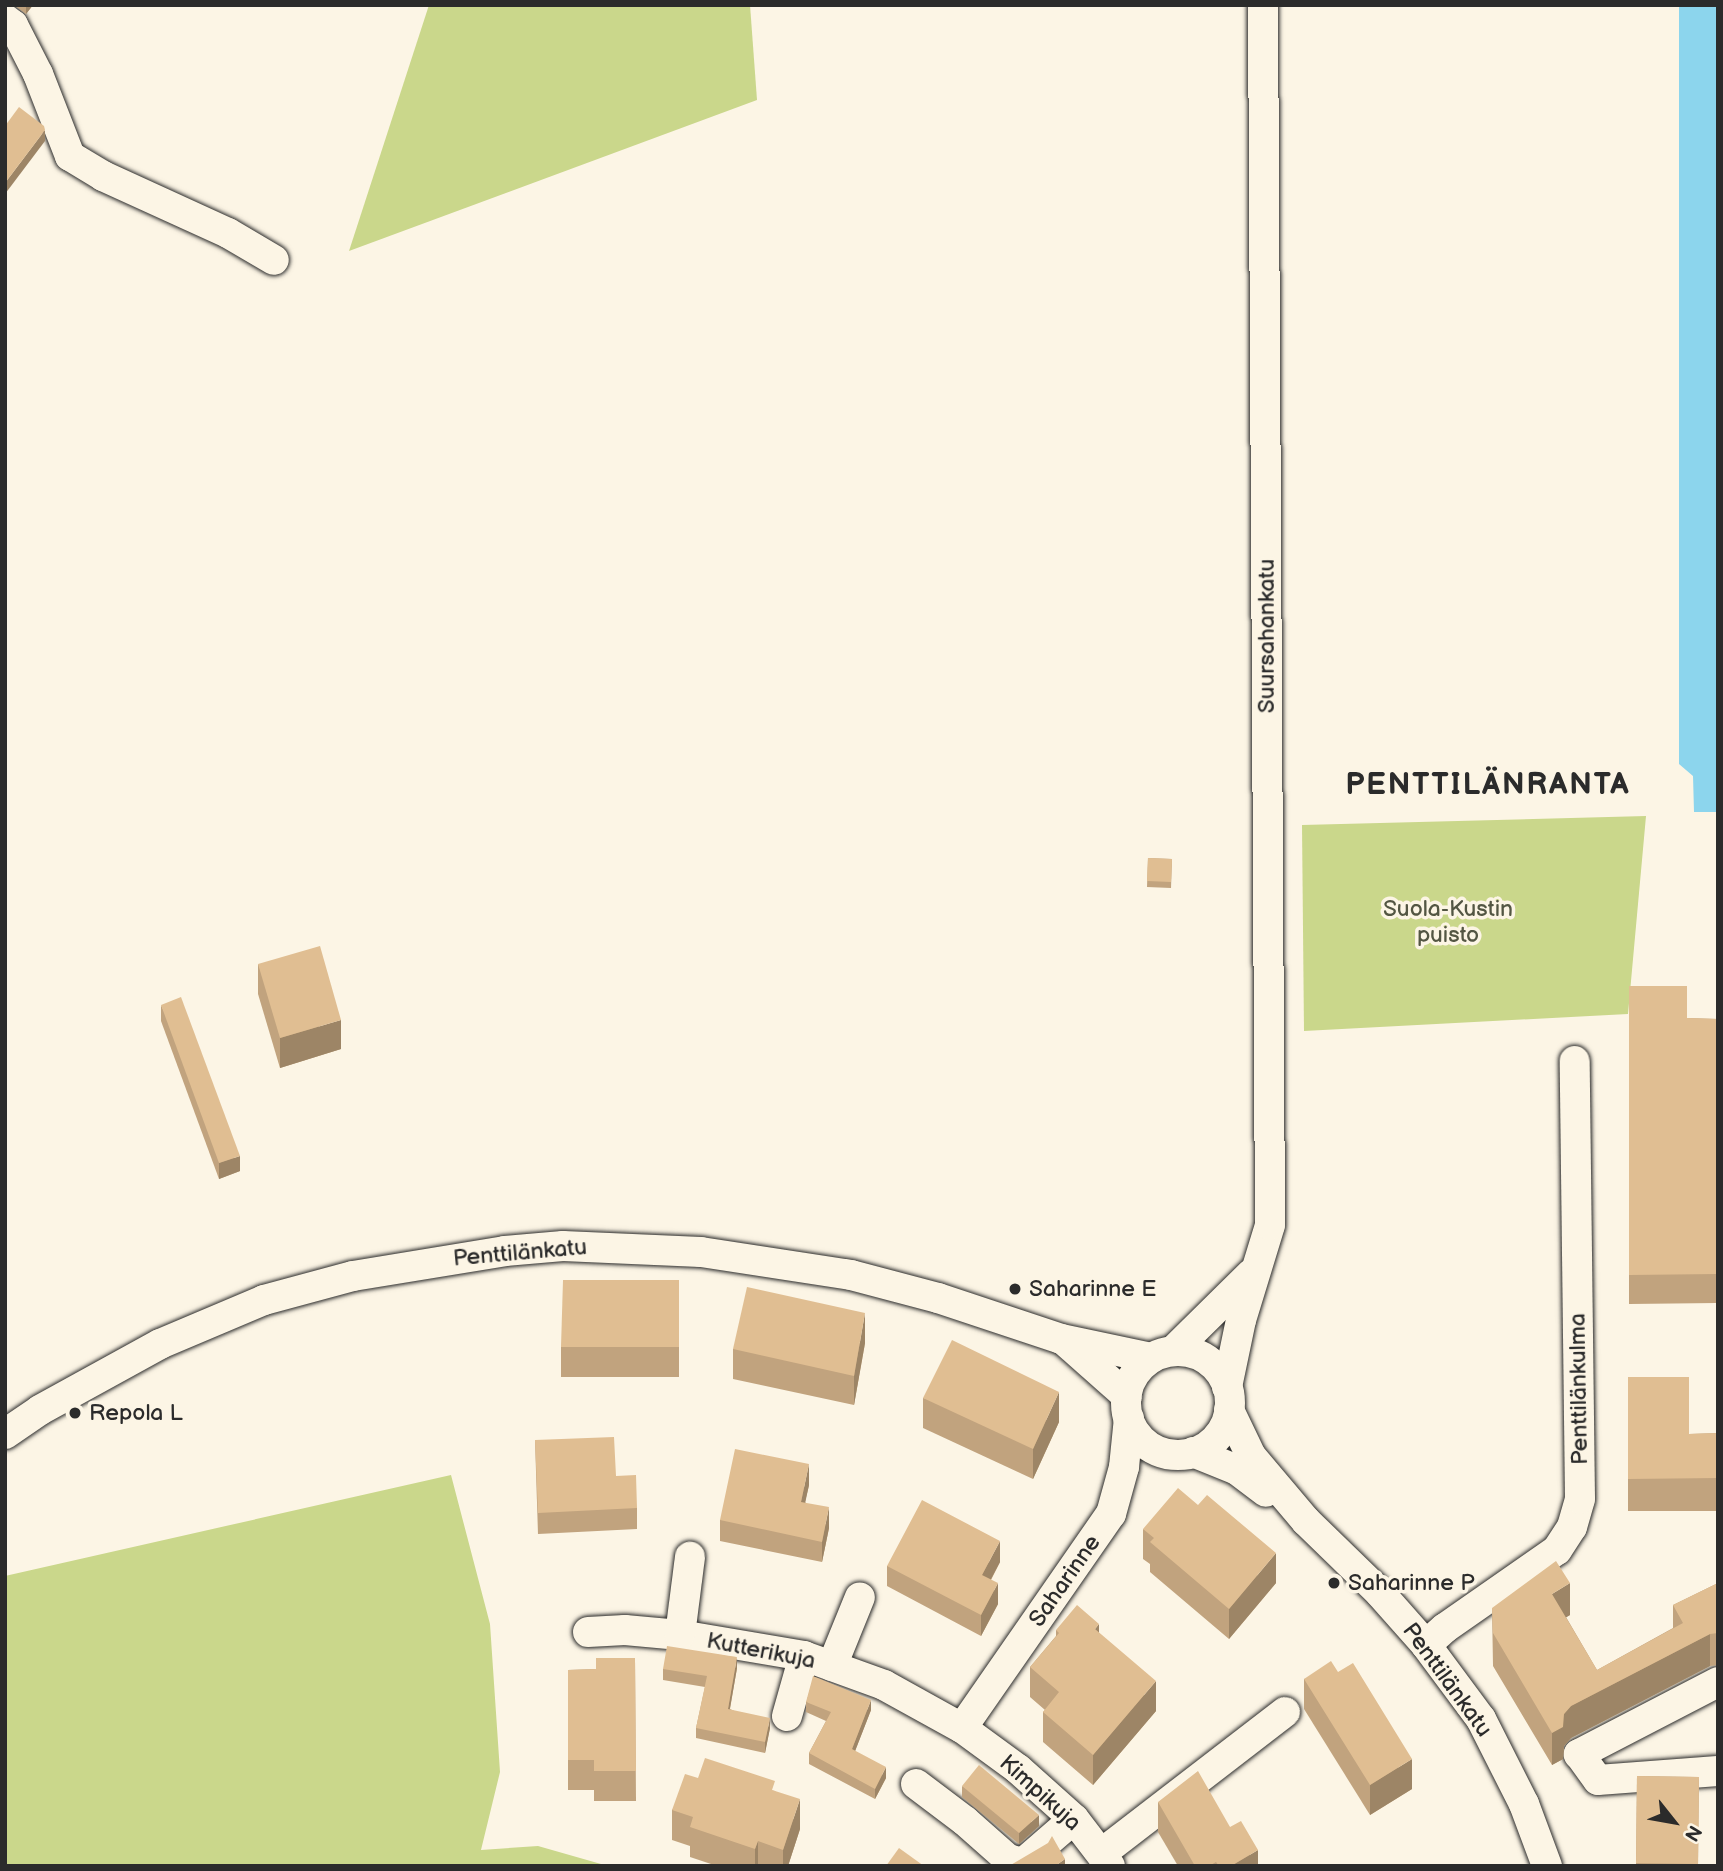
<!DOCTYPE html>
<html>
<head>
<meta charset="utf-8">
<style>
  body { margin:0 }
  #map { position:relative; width:1723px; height:1871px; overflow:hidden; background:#fcf5e5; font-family:"Balsamiq Sans",sans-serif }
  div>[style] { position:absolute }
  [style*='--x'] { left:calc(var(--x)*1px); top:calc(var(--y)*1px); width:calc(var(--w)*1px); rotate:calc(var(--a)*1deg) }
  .green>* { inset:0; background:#cad78b }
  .water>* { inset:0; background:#8cd5ed }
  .roads { filter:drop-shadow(0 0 2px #2b2b2b) drop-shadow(0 0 2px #2b2b2b) }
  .minor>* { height:30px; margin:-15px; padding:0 15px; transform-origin:15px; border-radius:15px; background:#fcf5e5 }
  .minor>.ring { margin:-15px; padding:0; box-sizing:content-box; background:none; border:30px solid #fcf5e5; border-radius:50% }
  .wall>* { inset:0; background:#c1a37e }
  .shaded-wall>* { inset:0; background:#9d8566 }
  .building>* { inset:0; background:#e0be92 }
  .dots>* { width:19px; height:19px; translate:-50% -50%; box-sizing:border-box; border:4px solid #fcf5e5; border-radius:50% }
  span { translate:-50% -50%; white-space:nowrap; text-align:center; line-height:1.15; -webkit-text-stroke:7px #fcf5e5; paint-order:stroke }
  .street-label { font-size:23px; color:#2b2b2b }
  .park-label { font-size:23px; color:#535643 }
  .poi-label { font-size:23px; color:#2b2b2b }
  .left { translate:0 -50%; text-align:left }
  .district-label { font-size:30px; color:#2b2b2b; font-weight:700; letter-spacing:2px }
  .frame { position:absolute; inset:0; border:7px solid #2b2b2b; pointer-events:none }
  .north { position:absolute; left:1639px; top:1787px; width:70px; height:70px; -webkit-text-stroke:5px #fcf5e5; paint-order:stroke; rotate:121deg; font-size:19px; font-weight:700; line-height:28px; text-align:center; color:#2b2b2b }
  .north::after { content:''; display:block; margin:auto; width:24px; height:32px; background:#2b2b2b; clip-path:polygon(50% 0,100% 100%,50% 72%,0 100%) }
</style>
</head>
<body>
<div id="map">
  <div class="green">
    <i style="clip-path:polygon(429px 5px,750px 5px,757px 100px,349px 251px)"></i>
    <i style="clip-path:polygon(1646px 816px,1628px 1014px,1304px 1031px,1302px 825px)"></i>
    <i style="clip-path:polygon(451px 1475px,490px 1624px,500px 1772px,481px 1850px,538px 1846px,608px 1866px,5px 1866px,5px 1576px)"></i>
  </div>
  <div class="water">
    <i style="clip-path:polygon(1679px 5px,1718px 5px,1718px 812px,1694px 812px,1693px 776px,1679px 764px)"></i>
  </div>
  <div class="roads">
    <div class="minor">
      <i style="--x:5;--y:19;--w:10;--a:37"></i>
      <i style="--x:13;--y:25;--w:55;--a:63"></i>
      <i style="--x:38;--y:74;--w:88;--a:68.7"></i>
      <i style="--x:70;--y:156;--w:39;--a:31"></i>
      <i style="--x:103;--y:176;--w:137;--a:24.5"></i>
      <i style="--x:228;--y:233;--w:53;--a:30.4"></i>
      <i style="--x:1067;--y:1343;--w:80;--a:41.5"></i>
      <i style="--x:1173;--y:1351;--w:110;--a:-44.6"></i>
      <i class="ring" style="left:1126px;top:1351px;width:74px;height:74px"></i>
      <i style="--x:1227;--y:1387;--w:68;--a:-78.2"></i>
      <i style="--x:1241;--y:1320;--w:99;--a:-73"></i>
      <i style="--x:1270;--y:1225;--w:1220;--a:-90.33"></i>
      <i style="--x:1229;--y:1410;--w:51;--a:64.4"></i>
      <i style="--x:1251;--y:1456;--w:85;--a:49.8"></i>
      <i style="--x:1306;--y:1521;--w:103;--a:44.2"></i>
      <i style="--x:1380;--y:1593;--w:69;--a:48.5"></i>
      <i style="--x:1426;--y:1645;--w:92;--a:53.4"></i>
      <i style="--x:1481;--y:1719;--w:95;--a:63.2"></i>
      <i style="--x:1524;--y:1804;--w:66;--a:69.6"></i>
      <i style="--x:5;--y:1434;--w:42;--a:-34.4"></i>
      <i style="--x:40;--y:1410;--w:137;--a:-28.8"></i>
      <i style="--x:160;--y:1344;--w:113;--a:-22.9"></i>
      <i style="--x:264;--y:1300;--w:92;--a:-15.1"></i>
      <i style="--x:353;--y:1276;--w:154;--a:-9.3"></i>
      <i style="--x:505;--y:1251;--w:58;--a:-4.9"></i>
      <i style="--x:563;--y:1246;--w:138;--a:2.5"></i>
      <i style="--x:701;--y:1252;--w:152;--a:8.7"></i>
      <i style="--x:851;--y:1275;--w:90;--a:14.8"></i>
      <i style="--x:938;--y:1298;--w:130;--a:18.4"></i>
      <i style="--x:1061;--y:1339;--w:92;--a:11.9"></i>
      <i style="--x:1193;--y:1452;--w:48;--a:22.2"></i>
      <i style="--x:1237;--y:1470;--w:36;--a:37"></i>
      <i style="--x:588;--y:1632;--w:37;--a:-3"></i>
      <i style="--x:625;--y:1630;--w:55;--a:5.2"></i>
      <i style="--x:680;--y:1635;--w:126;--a:9.6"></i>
      <i style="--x:804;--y:1656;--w:85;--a:19.9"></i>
      <i style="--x:884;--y:1685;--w:89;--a:28.9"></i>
      <i style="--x:962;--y:1728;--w:69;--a:36.2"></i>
      <i style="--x:1018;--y:1769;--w:75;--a:41.8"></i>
      <i style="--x:1074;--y:1819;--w:59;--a:52.5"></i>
      <i style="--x:680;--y:1635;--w:79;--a:-82.7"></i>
      <i style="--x:1426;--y:1645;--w:25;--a:-42"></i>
      <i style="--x:1445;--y:1628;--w:136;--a:-34.9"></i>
      <i style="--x:1557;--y:1550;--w:27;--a:-57"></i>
      <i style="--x:1572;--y:1527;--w:29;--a:-74"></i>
      <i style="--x:1580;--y:1499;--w:438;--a:-90.7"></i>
      <i style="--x:832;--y:1666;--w:74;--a:-67.9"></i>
      <i style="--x:1718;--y:1682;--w:157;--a:152.6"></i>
      <i style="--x:1579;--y:1754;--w:32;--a:54"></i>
      <i style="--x:1598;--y:1780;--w:120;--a:-4.3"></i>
      <i style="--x:787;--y:1716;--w:62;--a:-74.2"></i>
      <i style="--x:962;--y:1728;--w:261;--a:-55.2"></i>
      <i style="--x:1111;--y:1514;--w:49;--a:-74.5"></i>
      <i style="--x:1124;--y:1467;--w:49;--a:-84.2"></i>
      <i style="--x:916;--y:1784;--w:61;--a:37.1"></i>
      <i style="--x:965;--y:1821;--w:57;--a:41.5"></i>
      <i style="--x:1008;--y:1859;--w:16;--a:15"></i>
      <i style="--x:1023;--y:1863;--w:67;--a:-40.8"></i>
      <i style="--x:1102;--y:1853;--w:231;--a:-37.6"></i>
    </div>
  </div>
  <div class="wall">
    <i style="clip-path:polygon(14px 5px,33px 5px,26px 14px)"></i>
    <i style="clip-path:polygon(1148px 858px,1172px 859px,1171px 888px,1147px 887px)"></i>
    <i style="clip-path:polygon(258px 964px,341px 1049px,280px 1068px,258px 994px)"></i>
    <i style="clip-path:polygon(1629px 986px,1687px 1018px,1718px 1019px,1718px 1206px,1717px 1206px,1718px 1338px,1717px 1303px,1629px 1304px)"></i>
    <i style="clip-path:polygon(161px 1005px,240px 1171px,219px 1179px,161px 1021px)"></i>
    <i style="clip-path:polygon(679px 1280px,679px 1377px,561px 1377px,561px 1347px)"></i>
    <i style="clip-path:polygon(865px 1343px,854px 1405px,733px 1379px,733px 1349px)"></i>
    <i style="clip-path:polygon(1628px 1377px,1689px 1434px,1718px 1433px,1718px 1511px,1628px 1511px)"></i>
    <i style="clip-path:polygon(923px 1398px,1059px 1422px,1033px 1479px,923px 1428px)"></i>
    <i style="clip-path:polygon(535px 1440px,616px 1476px,637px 1508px,637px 1529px,538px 1534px)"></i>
    <i style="clip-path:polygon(809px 1485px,805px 1502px,829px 1528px,822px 1562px,720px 1541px,720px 1520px)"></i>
    <i style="clip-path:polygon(1143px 1529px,1276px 1583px,1229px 1639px,1150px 1572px,1150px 1564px,1143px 1559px)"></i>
    <i style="clip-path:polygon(1000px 1562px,991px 1580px,998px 1604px,981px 1636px,887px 1586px,887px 1566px)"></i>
    <i style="clip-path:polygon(1718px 1583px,1718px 1665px,1710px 1666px,1571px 1738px,1564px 1746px,1563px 1759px,1552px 1765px,1493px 1666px,1492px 1608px,1570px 1615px,1566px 1617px,1597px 1670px,1673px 1628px,1673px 1605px)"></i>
    <i style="clip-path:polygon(1056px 1630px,1099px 1633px,1156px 1711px,1093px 1785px,1043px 1742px,1043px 1712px,1045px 1710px,1030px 1697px,1030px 1667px,1056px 1636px)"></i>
    <i style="clip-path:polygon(635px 1658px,636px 1801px,594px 1801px,594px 1790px,568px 1790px,568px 1670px,596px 1669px)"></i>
    <i style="clip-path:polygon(737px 1668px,730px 1709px,770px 1728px,765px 1753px,696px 1738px,696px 1728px,705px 1687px,663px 1680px,663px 1669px)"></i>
    <i style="clip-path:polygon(1338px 1672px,1412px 1789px,1370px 1815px,1304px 1709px,1304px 1679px)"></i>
    <i style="clip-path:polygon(806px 1702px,871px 1710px,855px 1751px,886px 1778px,875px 1799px,809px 1764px,809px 1753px,826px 1721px,806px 1712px)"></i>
    <i style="clip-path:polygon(1637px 1776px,1699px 1777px,1698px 1866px,1636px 1866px)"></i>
    <i style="clip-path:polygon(698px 1778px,775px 1791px,800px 1829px,788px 1866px,717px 1866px,690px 1857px,690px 1846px,672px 1840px,672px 1810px)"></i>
    <i style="clip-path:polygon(962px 1786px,1039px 1826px,1019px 1844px,962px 1797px)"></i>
    <i style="clip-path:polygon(1158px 1802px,1230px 1827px,1258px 1866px,1178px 1866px,1158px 1832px)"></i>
  </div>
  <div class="shaded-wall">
    <i style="clip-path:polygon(26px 5px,33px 5px,26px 14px)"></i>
    <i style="clip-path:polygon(45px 130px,45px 141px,5px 194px,5px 183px)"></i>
    <i style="clip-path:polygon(341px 1020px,341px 1049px,280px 1068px,280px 1038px)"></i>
    <i style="clip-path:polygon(240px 1156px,240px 1171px,219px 1179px,219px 1163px)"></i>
    <i style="clip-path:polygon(865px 1313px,865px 1343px,854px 1405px,854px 1376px)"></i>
    <i style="clip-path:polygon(1059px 1392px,1059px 1422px,1033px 1479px,1033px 1449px)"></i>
    <i style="clip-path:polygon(809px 1464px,809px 1485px,801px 1522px,801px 1502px)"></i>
    <i style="clip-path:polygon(829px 1507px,829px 1528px,822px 1562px,822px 1542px)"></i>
    <i style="clip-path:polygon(1000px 1541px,1000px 1562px,982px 1596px,982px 1575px)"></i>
    <i style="clip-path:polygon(1276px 1553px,1276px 1583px,1229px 1639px,1229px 1609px)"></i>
    <i style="clip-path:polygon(998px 1583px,998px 1604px,981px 1636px,981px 1615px)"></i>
    <i style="clip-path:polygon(1570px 1583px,1570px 1615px,1552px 1626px,1552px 1594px)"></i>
    <i style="clip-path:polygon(1099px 1624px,1099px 1654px,1095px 1629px)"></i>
    <i style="clip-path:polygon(1710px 1634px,1710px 1666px,1571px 1738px,1564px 1746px,1563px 1759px,1552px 1765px,1552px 1733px,1564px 1714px,1571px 1706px)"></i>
    <i style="clip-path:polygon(737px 1657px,737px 1668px,728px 1719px,728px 1709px)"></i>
    <i style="clip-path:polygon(1156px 1681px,1156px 1711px,1093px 1785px,1093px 1755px)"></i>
    <i style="clip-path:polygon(871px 1700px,871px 1710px,852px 1759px,852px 1749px)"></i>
    <i style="clip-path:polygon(770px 1718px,770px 1728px,765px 1753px,765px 1742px)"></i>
    <i style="clip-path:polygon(1412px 1759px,1412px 1789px,1370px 1815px,1370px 1785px)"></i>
    <i style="clip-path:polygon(886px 1767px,886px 1778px,875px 1799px,875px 1789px)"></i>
    <i style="clip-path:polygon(800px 1799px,800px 1829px,788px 1866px,783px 1866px,783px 1850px)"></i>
    <i style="clip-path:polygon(1039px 1815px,1039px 1826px,1019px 1844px,1019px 1833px)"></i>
    <i style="clip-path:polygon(758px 1841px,758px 1866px,755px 1866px,755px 1849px)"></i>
    <i style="clip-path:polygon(1258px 1850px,1258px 1866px,1231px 1866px)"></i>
    <i style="clip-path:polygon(1065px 1859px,1065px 1866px,1055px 1866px)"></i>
  </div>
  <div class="building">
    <i style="clip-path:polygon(19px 107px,44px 126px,45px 130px,5px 183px,5px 126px)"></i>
    <i style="clip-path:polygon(1148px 858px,1172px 859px,1171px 882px,1147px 881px)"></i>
    <i style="clip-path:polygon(320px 946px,341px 1020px,280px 1038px,258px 964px)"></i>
    <i style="clip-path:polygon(1629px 986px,1687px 986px,1687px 1018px,1718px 1019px,1718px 1177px,1717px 1177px,1718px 1309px,1717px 1274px,1629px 1275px)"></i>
    <i style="clip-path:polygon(181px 997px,240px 1156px,219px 1163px,161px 1005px)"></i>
    <i style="clip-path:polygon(563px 1280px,679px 1280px,679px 1347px,561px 1347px)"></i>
    <i style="clip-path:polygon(747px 1287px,865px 1313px,854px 1376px,733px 1349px)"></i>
    <i style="clip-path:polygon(952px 1340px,1059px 1392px,1033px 1449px,923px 1398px)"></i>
    <i style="clip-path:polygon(1628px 1377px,1689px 1377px,1689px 1434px,1718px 1433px,1718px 1478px,1628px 1479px)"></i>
    <i style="clip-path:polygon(614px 1437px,616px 1476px,636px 1475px,637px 1508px,538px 1513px,535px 1440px)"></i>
    <i style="clip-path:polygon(735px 1449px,809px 1464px,801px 1502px,829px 1507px,822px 1542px,720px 1520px)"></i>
    <i style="clip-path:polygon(1178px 1488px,1198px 1505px,1207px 1495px,1276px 1553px,1229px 1609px,1150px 1542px,1154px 1538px,1143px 1529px)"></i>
    <i style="clip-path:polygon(922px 1500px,1000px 1541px,982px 1575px,998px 1583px,981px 1615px,887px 1566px)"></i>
    <i style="clip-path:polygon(1556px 1561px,1570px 1583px,1552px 1594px,1597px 1670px,1683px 1623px,1673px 1605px,1718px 1583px,1718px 1633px,1710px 1634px,1571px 1706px,1564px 1714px,1563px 1727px,1552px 1733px,1493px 1633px,1492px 1608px)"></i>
    <i style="clip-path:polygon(1077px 1605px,1099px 1624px,1095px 1629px,1156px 1681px,1093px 1755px,1043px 1712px,1059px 1692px,1030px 1667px,1059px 1633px,1056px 1630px)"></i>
    <i style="clip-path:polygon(667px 1646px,737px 1657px,728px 1709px,770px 1718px,765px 1742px,696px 1728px,707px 1676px,663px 1669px)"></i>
    <i style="clip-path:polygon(596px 1658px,635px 1658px,636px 1771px,594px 1771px,594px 1760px,568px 1760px,568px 1670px,596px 1669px)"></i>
    <i style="clip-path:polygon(1331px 1661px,1338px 1672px,1353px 1663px,1412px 1759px,1370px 1785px,1304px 1679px)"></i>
    <i style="clip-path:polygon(813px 1676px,871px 1700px,852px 1749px,886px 1767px,875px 1789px,809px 1753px,831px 1712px,806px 1702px)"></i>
    <i style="clip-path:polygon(705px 1758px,775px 1781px,772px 1790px,800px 1799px,783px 1850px,758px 1841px,755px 1849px,690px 1827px,693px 1817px,672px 1810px,685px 1774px,698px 1778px)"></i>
    <i style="clip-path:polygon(979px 1765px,1039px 1815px,1019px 1833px,962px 1786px)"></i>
    <i style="clip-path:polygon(1198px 1771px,1230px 1827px,1241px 1821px,1258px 1850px,1231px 1866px,1219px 1866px,1216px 1862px,1209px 1866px,1195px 1866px,1158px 1802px)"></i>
    <i style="clip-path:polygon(1637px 1776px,1699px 1777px,1698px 1864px,1636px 1863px)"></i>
    <i style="clip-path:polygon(1052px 1836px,1065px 1859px,1055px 1866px,1009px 1866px,1048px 1843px)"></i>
    <i style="clip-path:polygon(899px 1848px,924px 1866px,886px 1866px)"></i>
  </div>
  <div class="dots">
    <i style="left:1015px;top:1289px;background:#2b2b2b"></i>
    <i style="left:75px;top:1413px;background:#2b2b2b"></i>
    <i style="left:1334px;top:1583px;background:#2b2b2b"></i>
  </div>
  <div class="street-label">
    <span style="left:1267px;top:636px;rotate:-90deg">Suursahankatu</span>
    <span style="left:520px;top:1253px;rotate:-5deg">Penttilänkatu</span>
    <span style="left:1579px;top:1389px;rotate:-91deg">Penttilänkulma</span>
    <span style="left:1065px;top:1581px;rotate:-55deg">Saharinne</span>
    <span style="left:761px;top:1651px;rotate:11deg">Kutterikuja</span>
    <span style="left:1447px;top:1680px;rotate:54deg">Penttilänkatu</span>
    <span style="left:1040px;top:1793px;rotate:42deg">Kimpikuja</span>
  </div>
  <div class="park-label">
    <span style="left:1448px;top:922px">Suola-Kustin<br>puisto</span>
  </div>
  <div class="poi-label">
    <span class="left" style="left:1029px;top:1289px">Saharinne E</span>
    <span class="left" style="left:89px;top:1413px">Repola L</span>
    <span class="left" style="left:1348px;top:1583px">Saharinne P</span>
  </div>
  <div class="district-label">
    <span style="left:1488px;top:785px">PENTTILÄNRANTA</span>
  </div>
  <div class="frame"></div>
  <div class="north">N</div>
</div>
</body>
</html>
